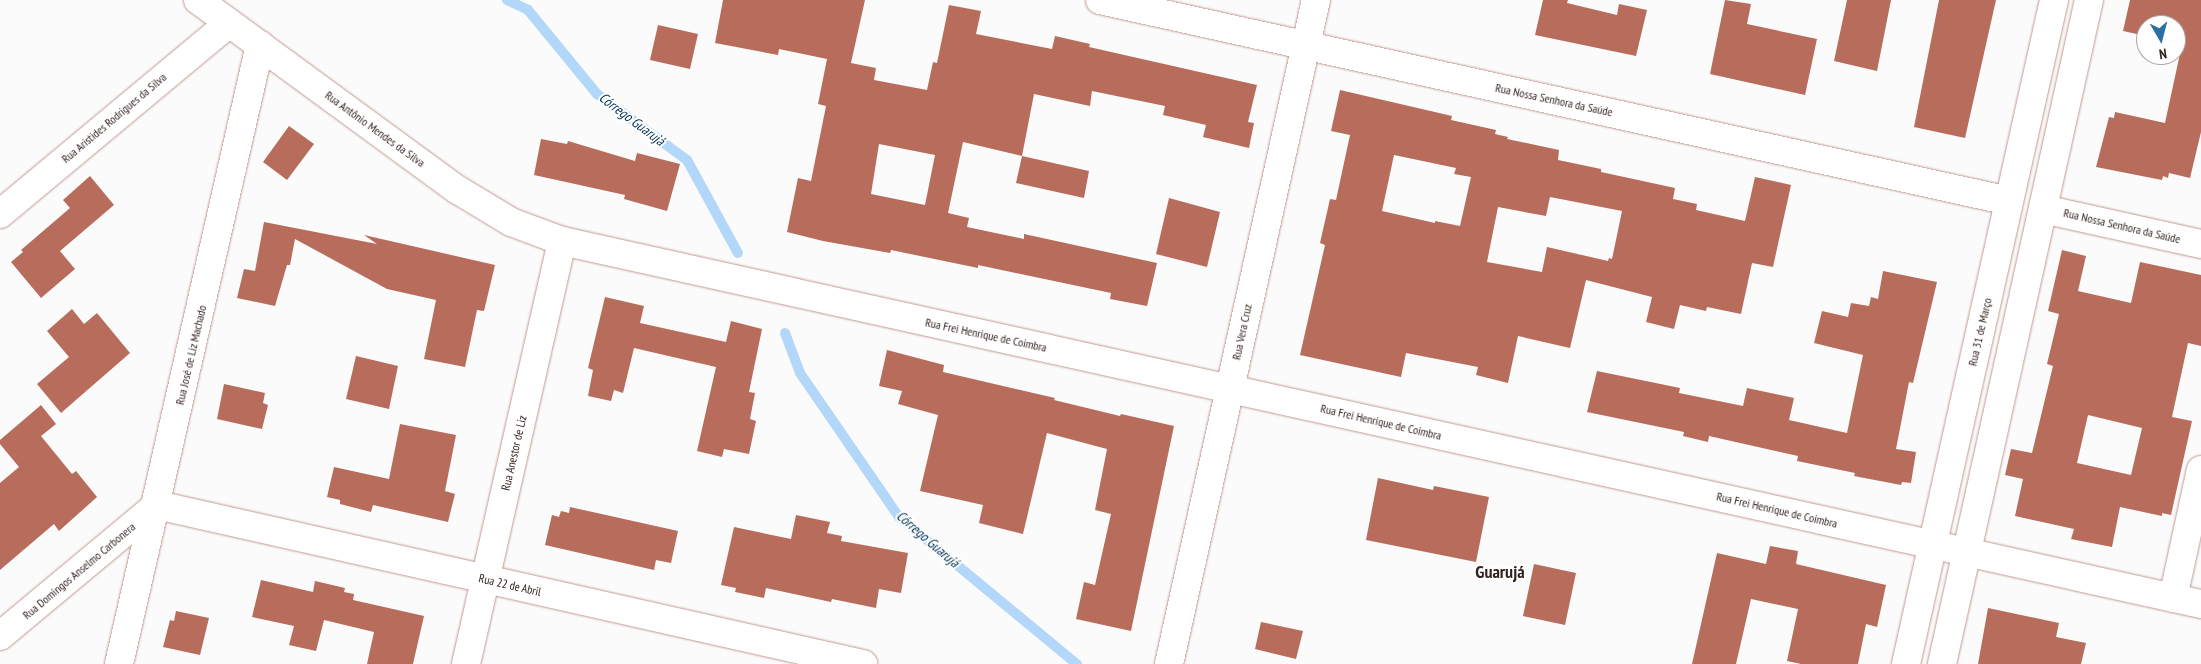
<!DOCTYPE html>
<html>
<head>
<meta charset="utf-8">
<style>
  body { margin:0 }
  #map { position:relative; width:2201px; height:664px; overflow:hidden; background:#fbfbfb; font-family:"PT Sans Narrow",sans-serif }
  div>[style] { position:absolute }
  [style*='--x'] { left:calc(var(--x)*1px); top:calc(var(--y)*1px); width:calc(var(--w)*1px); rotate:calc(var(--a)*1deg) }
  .stream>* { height:10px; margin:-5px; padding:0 5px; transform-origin:5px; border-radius:5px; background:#b3d7f8 }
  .building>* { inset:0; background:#b76c5c }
  .roads { filter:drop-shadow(0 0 1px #bf9990) drop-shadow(0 0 1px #bf9990) }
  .minor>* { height:28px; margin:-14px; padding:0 14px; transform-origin:14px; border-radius:14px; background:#fff }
  .secondary>* { height:28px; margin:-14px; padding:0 14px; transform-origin:14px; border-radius:14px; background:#fff }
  span { translate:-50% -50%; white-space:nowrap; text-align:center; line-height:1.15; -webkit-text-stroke:4px #fff; paint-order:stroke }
  .street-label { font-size:12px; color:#32231f }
  .water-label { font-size:14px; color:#003153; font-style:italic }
  .district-label { font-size:18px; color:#32231f; font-weight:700 }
  .north { position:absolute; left:2136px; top:15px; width:50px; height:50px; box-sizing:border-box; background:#fff; border:1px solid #ada7a5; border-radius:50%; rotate:172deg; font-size:14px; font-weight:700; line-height:20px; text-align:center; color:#32231f }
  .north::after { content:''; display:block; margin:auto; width:18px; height:22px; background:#2b6fa4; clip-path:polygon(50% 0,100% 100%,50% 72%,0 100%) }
</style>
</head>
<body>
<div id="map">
  <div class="stream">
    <i style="--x:507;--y:0;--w:23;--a:25"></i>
    <i style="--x:528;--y:10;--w:109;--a:50.6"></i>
    <i style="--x:597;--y:94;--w:112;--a:36.3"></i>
    <i style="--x:687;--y:160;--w:106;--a:61.3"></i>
    <i style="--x:785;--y:333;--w:43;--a:69.4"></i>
    <i style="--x:800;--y:373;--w:175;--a:55.5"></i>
    <i style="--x:899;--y:517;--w:231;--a:39.6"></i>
  </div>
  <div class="building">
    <i style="clip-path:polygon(evenodd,723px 0,865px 0,851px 63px,876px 68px,874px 80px,927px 90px,933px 62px,937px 63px,949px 5px,981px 11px,976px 34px,1052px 49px,1055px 36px,1090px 44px,1089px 47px,1257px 85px,1248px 122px,1254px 123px,1249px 148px,1203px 137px,1206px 125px,1163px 115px,1165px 106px,1092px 91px,1090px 106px,1034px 94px,1022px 156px,1089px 171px,1084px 198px,1016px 183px,1022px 156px,963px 142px,948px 213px,969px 218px,967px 227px,1024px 239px,1024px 234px,1157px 263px,1147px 306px,1110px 299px,1111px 293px,978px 265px,978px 268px,891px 250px,890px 253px,823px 241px,787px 232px,798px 178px,811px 181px,826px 106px,818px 104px,827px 59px,779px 49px,778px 55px,715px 43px,723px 0,879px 144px,935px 155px,925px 205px,871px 194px,879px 144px)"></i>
    <i style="clip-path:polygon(1543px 0,1568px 0,1567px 3px,1617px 15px,1619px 4px,1647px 10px,1636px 56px,1535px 35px)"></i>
    <i style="clip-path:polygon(1725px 0,1751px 4px,1747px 24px,1817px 39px,1805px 95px,1710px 74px)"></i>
    <i style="clip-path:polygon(1847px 0,1891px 0,1877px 71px,1834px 61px)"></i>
    <i style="clip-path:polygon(1939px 0,1996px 0,1965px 138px,1914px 127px)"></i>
    <i style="clip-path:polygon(2130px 0,2201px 0,2201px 132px,2190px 178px,2169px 173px,2168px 178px,2163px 176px,2162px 180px,2096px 167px,2109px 117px,2114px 118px,2115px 112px,2165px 123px,2181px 49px,2176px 48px,2176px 25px,2146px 25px,2146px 36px,2123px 31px)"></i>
    <i style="clip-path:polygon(658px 25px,698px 34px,690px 69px,650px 60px)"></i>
    <i style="clip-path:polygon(evenodd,1340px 90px,1452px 116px,1451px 120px,1496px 130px,1495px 134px,1508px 137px,1507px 139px,1559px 150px,1558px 160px,1601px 169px,1601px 172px,1675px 188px,1673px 199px,1697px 204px,1696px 210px,1745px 221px,1755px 177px,1791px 185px,1773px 267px,1752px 263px,1741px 314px,1707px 307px,1706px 311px,1680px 305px,1674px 329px,1646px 322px,1652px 297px,1586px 280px,1570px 348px,1518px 336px,1508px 383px,1476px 375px,1478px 367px,1406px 353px,1401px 377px,1300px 355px,1325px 245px,1320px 243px,1330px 199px,1336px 200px,1350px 135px,1331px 131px,1340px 90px,1394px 155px,1456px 168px,1454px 174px,1471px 177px,1460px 226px,1435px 221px,1435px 223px,1382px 211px,1394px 155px,1340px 90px,1550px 197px,1622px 211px,1612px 259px,1609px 258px,1608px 261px,1547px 247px,1542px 272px,1487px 262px,1498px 207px,1546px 216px,1550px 197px)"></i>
    <i style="clip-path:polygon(289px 126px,314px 144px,287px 180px,263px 162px)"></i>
    <i style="clip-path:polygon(541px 139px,567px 144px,568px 141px,635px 161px,637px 153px,680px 164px,667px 211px,624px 199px,625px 195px,534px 175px)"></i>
    <i style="clip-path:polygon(90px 176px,114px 205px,60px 251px,75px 269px,41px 298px,11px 262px,23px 252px,21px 250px,70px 208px,63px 200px)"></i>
    <i style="clip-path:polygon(1169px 198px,1220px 212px,1207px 267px,1156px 254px)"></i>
    <i style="clip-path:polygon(264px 222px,377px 244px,364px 235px,495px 265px,484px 311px,477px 310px,465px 367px,424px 359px,436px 300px,387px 289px,295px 239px,290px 265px,287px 265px,275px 306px,237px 298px,244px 269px,255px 271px)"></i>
    <i style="clip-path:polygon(evenodd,2062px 250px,2086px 256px,2078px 291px,2131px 303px,2140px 262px,2201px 275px,2201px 346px,2188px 343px,2172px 417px,2192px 421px,2171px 515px,2162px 513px,2162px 516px,2120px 507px,2112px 547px,2071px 539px,2074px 529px,2015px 516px,2023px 479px,2005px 475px,2011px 449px,2032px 453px,2053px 366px,2047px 364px,2059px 314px,2048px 311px,2062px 250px,2088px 415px,2142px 428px,2131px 475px,2077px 463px,2088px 415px)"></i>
    <i style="clip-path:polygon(1883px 271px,1937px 282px,1913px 383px,1909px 382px,1896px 449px,1916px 452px,1911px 483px,1902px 482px,1901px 485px,1854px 476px,1855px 473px,1797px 461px,1798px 456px,1709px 436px,1708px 442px,1683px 436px,1684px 432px,1587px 412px,1597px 371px,1680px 388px,1679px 393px,1743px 406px,1747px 388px,1794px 398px,1789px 420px,1847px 433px,1863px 355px,1814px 343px,1822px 311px,1848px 317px,1851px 303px,1869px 306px,1871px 297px,1878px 299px)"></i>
    <i style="clip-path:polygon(605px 297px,644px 306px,640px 323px,726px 342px,731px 321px,762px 329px,749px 392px,755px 393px,750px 419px,756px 421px,749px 454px,724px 449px,722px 457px,697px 451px,716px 367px,634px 348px,623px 393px,614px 390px,611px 401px,588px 396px,593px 370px,588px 368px)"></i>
    <i style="clip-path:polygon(72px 309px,84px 324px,97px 313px,130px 353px,61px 413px,37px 384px,69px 357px,47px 331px)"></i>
    <i style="clip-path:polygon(887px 350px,944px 365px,943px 372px,1055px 398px,1054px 400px,1120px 416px,1121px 414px,1174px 426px,1131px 631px,1076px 619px,1084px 582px,1095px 585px,1111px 514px,1095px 510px,1107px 449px,1047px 433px,1023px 534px,979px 523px,983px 505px,920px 491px,938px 415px,898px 404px,902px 391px,879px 386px)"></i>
    <i style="clip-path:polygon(356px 356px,398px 366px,389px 409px,346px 399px)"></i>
    <i style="clip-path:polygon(224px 384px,265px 393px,263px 403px,268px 405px,262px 429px,217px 419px)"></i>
    <i style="clip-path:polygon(41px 405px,56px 424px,41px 436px,72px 474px,76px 471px,97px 497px,59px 531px,54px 524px,0 570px,0 483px,19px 467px,0 444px,0 440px)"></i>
    <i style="clip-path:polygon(400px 424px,456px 435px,445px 491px,455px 494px,448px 522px,373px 505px,371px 512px,340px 504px,340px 500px,327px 497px,334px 467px,389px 479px)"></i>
    <i style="clip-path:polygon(1378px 478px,1433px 490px,1434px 486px,1489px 497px,1476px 562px,1366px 540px)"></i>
    <i style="clip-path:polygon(570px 507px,678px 531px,671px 563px,656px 560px,654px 570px,545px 545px,552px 515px,559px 517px,561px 511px,569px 513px)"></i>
    <i style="clip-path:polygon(796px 515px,830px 522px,827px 533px,842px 536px,841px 541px,908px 553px,901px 593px,879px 589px,876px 608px,832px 599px,831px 602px,766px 588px,764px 598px,735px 592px,736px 588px,721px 585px,734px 527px,791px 539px)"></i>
    <i style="clip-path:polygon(1770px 546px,1798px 551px,1796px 564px,1886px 585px,1877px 627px,1866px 624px,1858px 664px,1801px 664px,1787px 661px,1798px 609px,1751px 599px,1736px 664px,1692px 664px,1717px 553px,1766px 564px)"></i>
    <i style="clip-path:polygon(1534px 564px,1576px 573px,1565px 625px,1523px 616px)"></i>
    <i style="clip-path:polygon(261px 580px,313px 592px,315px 581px,345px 588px,344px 592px,354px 594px,353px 600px,424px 616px,413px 664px,367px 664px,374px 632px,324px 620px,316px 651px,289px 645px,294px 626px,252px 617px)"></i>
    <i style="clip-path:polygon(1988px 608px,2059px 623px,2056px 637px,2086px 643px,2081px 664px,1978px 664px)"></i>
    <i style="clip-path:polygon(176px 611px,209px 618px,200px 655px,163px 647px,170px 620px,174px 621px)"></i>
    <i style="clip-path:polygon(1261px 622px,1303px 631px,1296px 659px,1255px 649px)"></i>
  </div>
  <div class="roads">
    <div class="minor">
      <i style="--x:198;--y:0;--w:322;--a:36.2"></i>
      <i style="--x:458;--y:190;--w:62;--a:31.1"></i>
      <i style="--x:511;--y:222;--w:54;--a:20.4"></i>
      <i style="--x:562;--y:241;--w:1679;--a:12.49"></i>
      <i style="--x:1100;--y:0;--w:931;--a:12.47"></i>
      <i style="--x:2043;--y:209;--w:162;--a:12.5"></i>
      <i style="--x:0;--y:214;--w:298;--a:-39.8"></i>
      <i style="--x:2173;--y:598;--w:131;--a:-77.7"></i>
      <i style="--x:0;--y:636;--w:204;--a:-39.8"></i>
      <i style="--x:157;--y:505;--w:724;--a:12.69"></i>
      <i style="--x:119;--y:664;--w:635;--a:-77.17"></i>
      <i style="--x:466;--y:664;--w:434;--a:-77.2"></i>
      <i style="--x:1169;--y:664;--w:680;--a:-77.52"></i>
    </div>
    <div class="secondary">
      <i style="--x:1906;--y:664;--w:680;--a:-77.43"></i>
      <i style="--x:1942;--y:664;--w:680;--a:-77.52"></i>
    </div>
  </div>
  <div class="street-label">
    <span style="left:1554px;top:100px;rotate:12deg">Rua Nossa Senhora da Saúde</span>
    <span style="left:114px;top:118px;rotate:-40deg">Rua Aristides Rodrigues da Silva</span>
    <span style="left:375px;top:129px;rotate:36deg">Rua Antônio Mendes da Silva</span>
    <span style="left:2122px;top:226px;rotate:13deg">Rua Nossa Senhora da Saúde</span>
    <span style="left:1242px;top:332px;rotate:-78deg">Rua Vera Cruz</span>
    <span style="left:1980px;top:332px;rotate:-77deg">Rua 31 de Março</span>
    <span style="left:986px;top:335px;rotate:12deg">Rua Frei Henrique de Coimbra</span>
    <span style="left:191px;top:355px;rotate:-77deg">Rua José de Liz Machado</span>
    <span style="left:1381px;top:422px;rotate:13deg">Rua Frei Henrique de Coimbra</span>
    <span style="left:514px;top:453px;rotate:-77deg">Rua Anestor de Liz</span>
    <span style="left:1777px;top:510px;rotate:13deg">Rua Frei Henrique de Coimbra</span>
    <span style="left:79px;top:571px;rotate:-40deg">Rua Domingos Anselmo Carbonera</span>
    <span style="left:510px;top:585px;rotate:13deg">Rua 22 de Abril</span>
  </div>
  <div class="water-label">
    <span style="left:632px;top:119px;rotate:37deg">Córrego Guarujá</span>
    <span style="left:928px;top:539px;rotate:41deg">Córrego Guarujá</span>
  </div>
  <div class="district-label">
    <span style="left:1500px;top:572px">Guarujá</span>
  </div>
  <div class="north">N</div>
</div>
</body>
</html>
